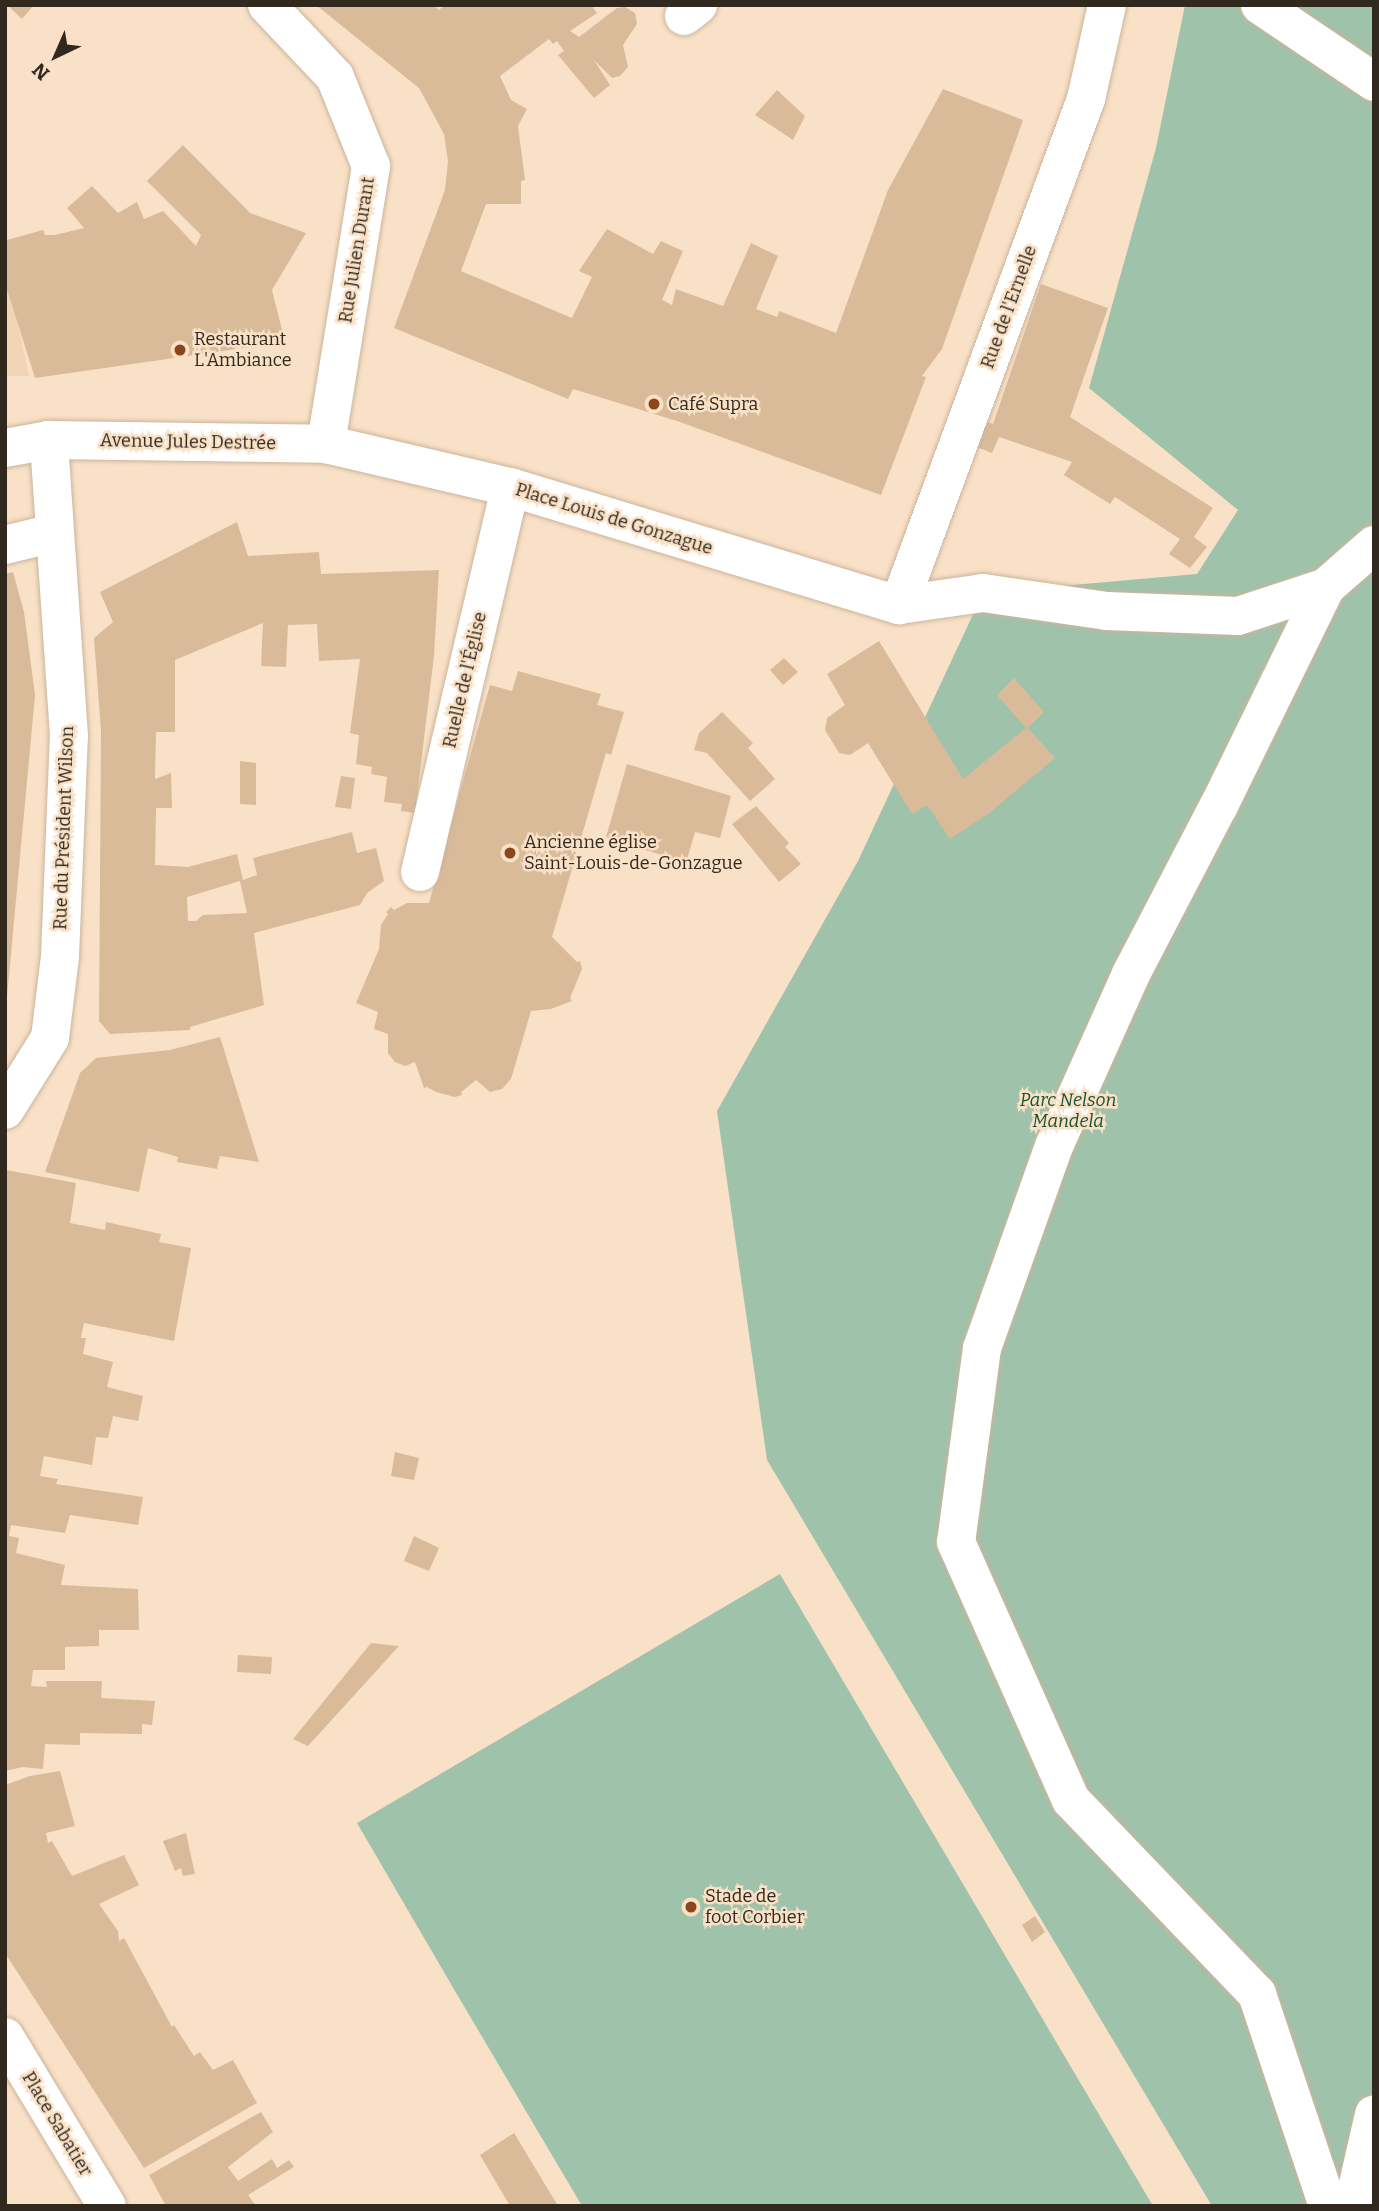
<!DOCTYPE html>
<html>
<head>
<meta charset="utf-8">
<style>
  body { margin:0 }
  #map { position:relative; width:1379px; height:2211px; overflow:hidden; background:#f9e1c7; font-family:Bitter,serif }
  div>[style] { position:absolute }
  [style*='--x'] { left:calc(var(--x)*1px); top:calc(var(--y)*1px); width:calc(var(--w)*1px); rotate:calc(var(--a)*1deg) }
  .built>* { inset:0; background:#f2d5b5 }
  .green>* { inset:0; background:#9ec3aa }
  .building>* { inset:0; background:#d9bb9a }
  .roads { filter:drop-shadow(0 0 2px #cbb49b) drop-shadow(0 0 2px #cbb49b) }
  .minor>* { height:38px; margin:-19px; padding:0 19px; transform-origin:19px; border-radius:19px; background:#fff }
  .dots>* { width:19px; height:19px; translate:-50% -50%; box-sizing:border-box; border:4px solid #f9e1c7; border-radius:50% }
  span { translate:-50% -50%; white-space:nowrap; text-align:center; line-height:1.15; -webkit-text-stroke:5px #f9e1c7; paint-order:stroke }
  .street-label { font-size:18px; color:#31281e }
  .poi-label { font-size:18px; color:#31281e }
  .left { translate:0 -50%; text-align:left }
  .park-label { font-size:18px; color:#135331; font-style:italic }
  .frame { position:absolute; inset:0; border:7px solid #31281e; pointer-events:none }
  .north { position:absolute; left:21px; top:21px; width:70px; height:70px; -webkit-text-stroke:5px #f9e1c7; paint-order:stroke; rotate:224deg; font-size:19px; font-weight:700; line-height:28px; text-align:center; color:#31281e }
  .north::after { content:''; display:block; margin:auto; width:24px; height:32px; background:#31281e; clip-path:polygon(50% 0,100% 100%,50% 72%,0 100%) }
</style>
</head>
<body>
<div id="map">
  <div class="built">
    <i style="clip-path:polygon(5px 264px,12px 296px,29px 376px,5px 376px)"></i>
  </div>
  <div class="green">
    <i style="clip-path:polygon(1185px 5px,1374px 5px,1374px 2206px,1212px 2206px,767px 1460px,717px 1111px,858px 861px,983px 593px,1197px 574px,1238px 510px,1089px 388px,1156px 148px)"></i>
    <i style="clip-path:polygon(780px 1574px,1153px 2206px,582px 2206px,455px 1991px,357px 1823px)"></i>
  </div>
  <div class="building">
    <i style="clip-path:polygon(7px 5px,34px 5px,22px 19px)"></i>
    <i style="clip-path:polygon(316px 5px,433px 5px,439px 10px,445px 5px,591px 5px,597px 13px,570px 31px,579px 37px,617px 8px,625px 7px,635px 13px,637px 24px,623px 45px,628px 67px,620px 76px,612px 78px,594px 60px,610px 85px,594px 98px,558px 55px,564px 51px,557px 41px,553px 44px,549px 39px,500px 76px,511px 100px,527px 109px,518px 126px,525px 180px,521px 181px,521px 204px,486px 204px,461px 271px,572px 318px,592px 277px,579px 271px,607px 229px,653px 254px,661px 241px,683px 251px,662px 300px,672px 305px,676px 289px,723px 306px,751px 243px,778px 256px,756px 309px,777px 317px,779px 311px,836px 333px,888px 190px,943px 89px,1023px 120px,942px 349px,922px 376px,926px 377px,881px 495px,677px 421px,573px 389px,568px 399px,394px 328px,445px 190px,448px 161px,444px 134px,419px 88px)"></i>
    <i style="clip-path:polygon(777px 90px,805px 116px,793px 140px,755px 115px)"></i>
    <i style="clip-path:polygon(183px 145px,250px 213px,306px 233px,272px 290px,285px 342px,35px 378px,5px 283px,5px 236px,7px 240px,43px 230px,45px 235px,55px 235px,84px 228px,67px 208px,92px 186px,118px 213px,137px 202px,144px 219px,163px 211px,196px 246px,201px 235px,147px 181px)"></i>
    <i style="clip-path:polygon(1041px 284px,1108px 308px,1070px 417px,1213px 508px,1194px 537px,1207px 547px,1190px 568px,1169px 554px,1180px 539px,1115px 497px,1110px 504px,1064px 475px,1072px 462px,999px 437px,992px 453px,969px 444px,979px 419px,993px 424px)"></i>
    <i style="clip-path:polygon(evenodd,237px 522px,248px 556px,319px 552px,321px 574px,439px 570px,434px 656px,415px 813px,401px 811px,402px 804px,384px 802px,387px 777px,371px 774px,372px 767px,356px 764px,359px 735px,350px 733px,360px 659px,319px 661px,317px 624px,288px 625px,286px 667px,261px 666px,263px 623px,175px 660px,175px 732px,156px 732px,155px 779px,171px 773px,172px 808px,156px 808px,155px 865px,188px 867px,237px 854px,243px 880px,257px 875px,253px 858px,352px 832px,357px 853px,376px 848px,384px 881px,367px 893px,360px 905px,254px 933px,264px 1005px,190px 1027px,190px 1030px,110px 1034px,99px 1021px,101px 731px,94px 638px,113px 622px,100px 592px,237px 522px,240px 881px,247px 913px,203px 915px,196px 921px,188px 921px,187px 897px,240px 881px)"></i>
    <i style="clip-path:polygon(13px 572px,24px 612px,35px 695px,7px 997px,5px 574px)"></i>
    <i style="clip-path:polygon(879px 641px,963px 779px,1026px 728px,997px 695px,1014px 678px,1044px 712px,1028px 728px,1055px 758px,988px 814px,950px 839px,927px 805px,912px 814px,868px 743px,850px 755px,839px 753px,825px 730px,827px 718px,845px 705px,827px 674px)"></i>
    <i style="clip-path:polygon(784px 658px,798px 672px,783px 685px,770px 670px)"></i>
    <i style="clip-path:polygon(518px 671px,601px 694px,597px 705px,624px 712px,611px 755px,606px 753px,552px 937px,577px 962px,580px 961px,582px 969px,570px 998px,572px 1001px,551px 1009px,531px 1011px,511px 1079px,502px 1089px,490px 1092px,476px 1080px,461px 1092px,462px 1095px,455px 1097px,436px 1092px,427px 1087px,424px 1088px,415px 1062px,405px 1066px,395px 1062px,388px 1053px,388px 1034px,374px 1029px,378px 1012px,356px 1003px,379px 949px,381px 925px,388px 914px,386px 912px,391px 907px,394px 910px,407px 903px,429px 903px,490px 685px,512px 691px)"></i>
    <i style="clip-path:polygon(722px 712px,753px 743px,748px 748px,775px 779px,750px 801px,707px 753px,694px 750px,699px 733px)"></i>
    <i style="clip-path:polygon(240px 761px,256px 763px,256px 805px,240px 804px)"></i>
    <i style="clip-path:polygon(627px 764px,731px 796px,720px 838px,695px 832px,686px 863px,606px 837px)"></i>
    <i style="clip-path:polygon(341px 776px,355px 778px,351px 809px,335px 807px)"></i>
    <i style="clip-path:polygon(756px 806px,789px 843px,785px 847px,801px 864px,779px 882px,732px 824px)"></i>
    <i style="clip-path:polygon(220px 1037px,259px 1162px,220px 1156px,217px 1169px,177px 1162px,178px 1157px,148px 1148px,139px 1192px,45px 1172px,80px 1073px,96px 1058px,170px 1050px)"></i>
    <i style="clip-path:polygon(6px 1170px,76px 1183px,70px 1223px,105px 1230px,106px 1222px,161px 1234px,159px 1242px,191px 1248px,174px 1341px,84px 1323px,81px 1338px,86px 1338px,83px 1354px,113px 1362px,107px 1387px,143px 1396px,138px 1421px,113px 1416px,108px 1438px,96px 1437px,92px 1465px,44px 1456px,40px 1476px,58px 1479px,56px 1484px,143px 1497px,138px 1525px,70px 1515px,65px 1533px,11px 1525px,9px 1536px,19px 1538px,16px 1553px,65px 1565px,61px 1585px,138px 1589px,139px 1630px,99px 1630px,99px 1646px,65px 1647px,65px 1670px,33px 1670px,31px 1686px,47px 1687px,46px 1681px,102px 1681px,101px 1698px,155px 1701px,152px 1725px,142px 1724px,142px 1734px,80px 1733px,80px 1745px,45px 1744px,43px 1769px,23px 1767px,5px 1771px)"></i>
    <i style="clip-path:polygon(395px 1452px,419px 1458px,414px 1480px,391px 1476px)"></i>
    <i style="clip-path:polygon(414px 1536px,439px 1548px,429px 1571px,404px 1561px)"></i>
    <i style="clip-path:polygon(371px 1643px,399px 1646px,308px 1746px,293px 1739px)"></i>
    <i style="clip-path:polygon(238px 1655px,272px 1657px,271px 1674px,237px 1672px)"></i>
    <i style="clip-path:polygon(60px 1771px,75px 1826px,46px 1833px,48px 1843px,52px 1841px,72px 1876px,124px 1855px,139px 1885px,99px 1904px,118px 1931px,119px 1941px,124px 1938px,172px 2027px,174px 2025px,194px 2056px,200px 2052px,213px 2070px,233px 2060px,257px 2103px,144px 2168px,5px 1953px,5px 1785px,30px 1776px)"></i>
    <i style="clip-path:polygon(186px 1833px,195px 1874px,183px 1876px,181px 1868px,175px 1871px,163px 1841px)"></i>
    <i style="clip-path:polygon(1035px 1916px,1045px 1932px,1032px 1942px,1022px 1925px)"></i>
    <i style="clip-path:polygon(261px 2112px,273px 2132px,228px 2167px,238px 2181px,272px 2159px,277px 2168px,289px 2160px,294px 2167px,248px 2195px,256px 2206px,166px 2206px,149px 2175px)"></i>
    <i style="clip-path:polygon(514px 2133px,558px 2206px,510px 2206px,480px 2155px)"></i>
  </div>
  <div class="roads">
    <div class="minor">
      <i style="--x:267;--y:5;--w:99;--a:46.6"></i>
      <i style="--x:335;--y:77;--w:96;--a:68"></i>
      <i style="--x:371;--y:166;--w:282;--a:99.2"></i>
      <i style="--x:1260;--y:5;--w:138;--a:34"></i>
      <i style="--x:684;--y:16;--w:18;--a:-38"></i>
      <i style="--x:5;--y:448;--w:45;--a:-10.3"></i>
      <i style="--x:49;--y:440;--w:277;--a:0.8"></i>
      <i style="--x:326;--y:444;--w:189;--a:13.2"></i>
      <i style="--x:510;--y:487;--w:407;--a:16.9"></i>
      <i style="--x:899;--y:605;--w:85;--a:-8.1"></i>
      <i style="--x:983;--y:593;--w:125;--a:8.3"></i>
      <i style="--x:1107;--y:611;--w:131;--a:2.2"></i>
      <i style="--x:1238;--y:616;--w:93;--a:-18.2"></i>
      <i style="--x:1326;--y:587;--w:64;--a:-41.2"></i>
      <i style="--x:5;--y:545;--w:50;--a:-13.8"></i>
      <i style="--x:1326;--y:587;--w:243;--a:116.1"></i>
      <i style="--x:1219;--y:805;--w:191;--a:117.5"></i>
      <i style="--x:1131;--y:974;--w:188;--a:114.1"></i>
      <i style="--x:1054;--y:1146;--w:214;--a:109.6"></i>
      <i style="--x:982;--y:1348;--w:196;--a:97.6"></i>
      <i style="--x:956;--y:1542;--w:282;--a:66"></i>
      <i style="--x:1071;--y:1800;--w:269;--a:46.2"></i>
      <i style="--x:1257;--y:1994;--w:224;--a:71.5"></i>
      <i style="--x:899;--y:605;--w:539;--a:-69.72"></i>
      <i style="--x:1086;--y:99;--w:96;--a:-77.4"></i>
      <i style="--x:420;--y:872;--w:395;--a:-76.8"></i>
      <i style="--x:5;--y:1110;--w:85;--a:-58"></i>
      <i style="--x:50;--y:1038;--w:82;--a:-83"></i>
      <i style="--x:60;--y:957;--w:221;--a:-87.7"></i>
      <i style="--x:69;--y:736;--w:297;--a:-93.9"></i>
      <i style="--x:5;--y:2037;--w:197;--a:58.9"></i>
      <i style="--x:1353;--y:2206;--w:94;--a:-77.1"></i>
    </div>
  </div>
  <div class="dots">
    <i style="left:180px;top:350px;background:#8b461b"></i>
    <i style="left:654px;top:404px;background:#8b461b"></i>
    <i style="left:510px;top:853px;background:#8b461b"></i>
    <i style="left:691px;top:1907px;background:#8b461b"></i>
  </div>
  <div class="street-label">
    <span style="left:357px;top:250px;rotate:-81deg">Rue Julien Durant</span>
    <span style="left:1009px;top:307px;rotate:-70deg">Rue de l'Ernelle</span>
    <span style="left:188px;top:442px;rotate:1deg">Avenue Jules Destrée</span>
    <span style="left:614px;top:519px;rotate:17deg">Place Louis de Gonzague</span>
    <span style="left:465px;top:680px;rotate:-77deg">Ruelle de l'Église</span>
    <span style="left:64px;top:828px;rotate:-88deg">Rue du Président Wilson</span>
    <span style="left:57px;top:2124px;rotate:59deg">Place Sabatier</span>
  </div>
  <div class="poi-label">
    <span class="left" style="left:194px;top:350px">Restaurant<br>L'Ambiance</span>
    <span class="left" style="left:668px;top:404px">Café Supra</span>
    <span class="left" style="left:524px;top:853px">Ancienne église<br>Saint-Louis-de-Gonzague</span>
    <span class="left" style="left:705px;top:1907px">Stade de<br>foot Corbier</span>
  </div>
  <div class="park-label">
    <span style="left:1068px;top:1111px">Parc Nelson<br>Mandela</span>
  </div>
  <div class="frame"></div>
  <div class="north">N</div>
</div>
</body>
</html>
